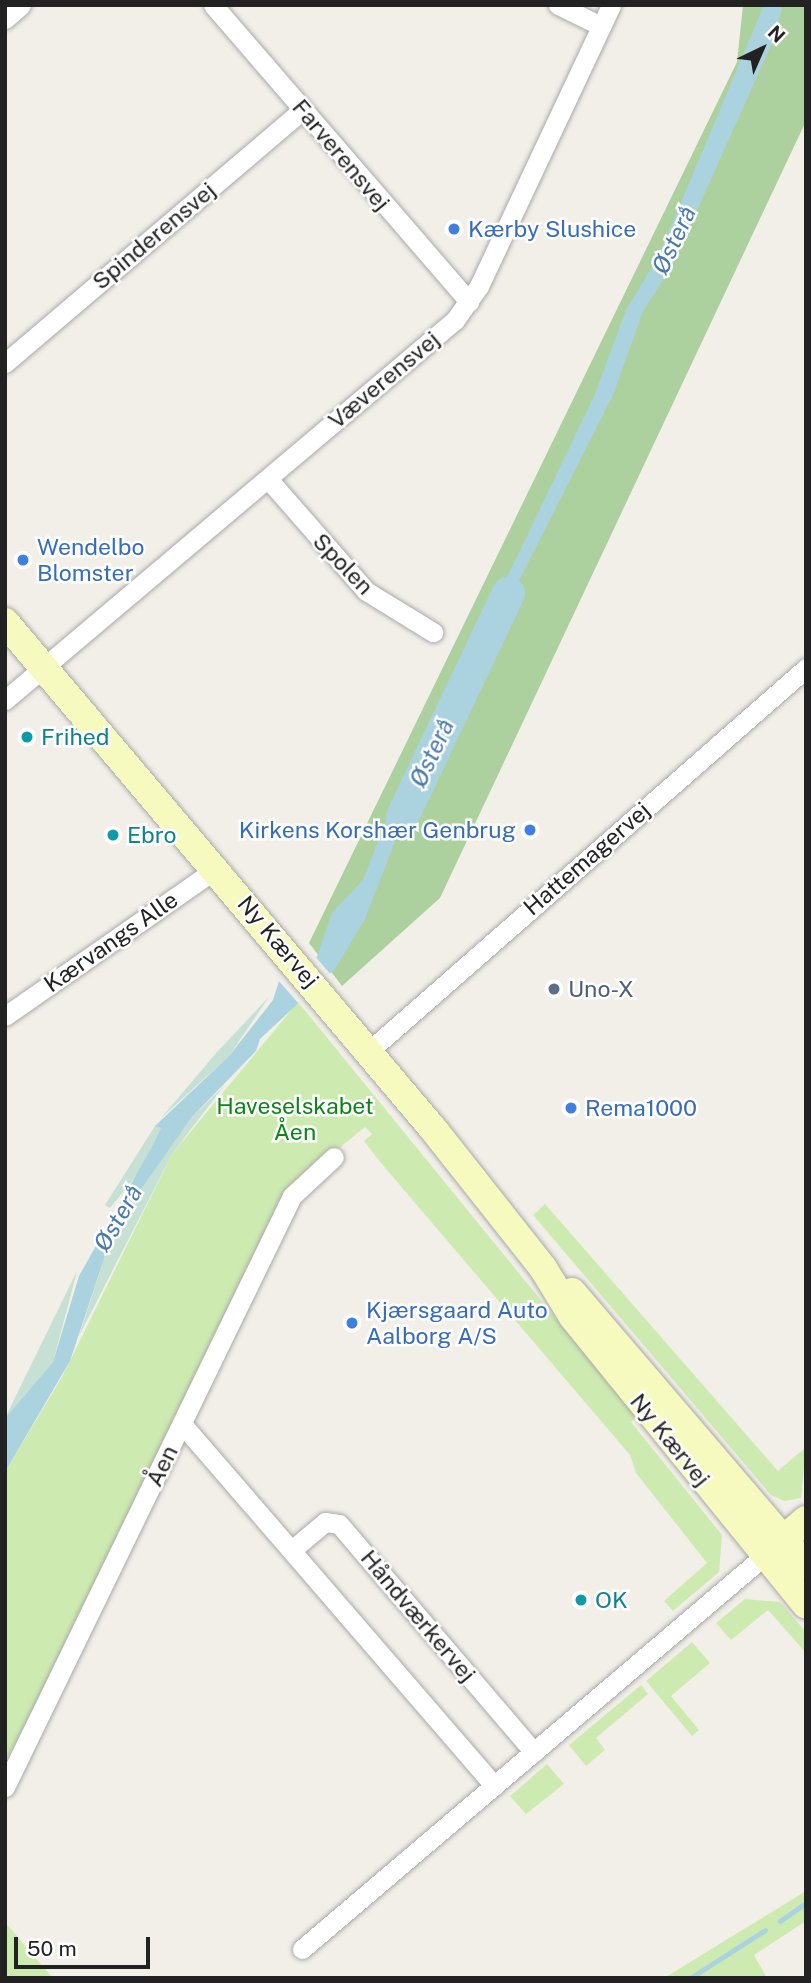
<!DOCTYPE html>
<html>
<head>
<meta charset="utf-8">
<style>
  body { margin:0 }
  #map { position:relative; width:811px; height:1983px; overflow:hidden; background:#f2efe9; font-family:"Public Sans",sans-serif }
  div>[style] { position:absolute }
  [style*='--x'] { left:calc(var(--x)*1px); top:calc(var(--y)*1px); width:calc(var(--w)*1px); rotate:calc(var(--a)*1deg) }
  .grass>* { inset:0; background:#cdebb0 }
  .forest>* { inset:0; background:#add19e }
  .wetland>* { inset:0; background:#c6e0d4 }
  .water>* { inset:0; background:#aad3df }
  .pier>* { inset:0; background:#f2efe9 }
  .stream>* { height:5px; margin:-2.5px; padding:0 2.5px; transform-origin:2.5px; border-radius:2.5px; background:#aad3df }
  .river>* { height:33px; margin:-16.5px; padding:0 16.5px; transform-origin:16.5px; border-radius:16.5px; background:#aad3df }
  .roads { filter:drop-shadow(0 0 2px #a9a9a9) drop-shadow(0 0 2px #a9a9a9) }
  .street>* { height:19px; margin:-9.5px; padding:0 9.5px; transform-origin:9.5px; border-radius:9.5px; background:#fff }
  .secondary>* { height:28px; margin:-14px; padding:0 14px; transform-origin:14px; border-radius:14px; background:#f7fabf }
  .dots>* { width:19px; height:19px; translate:-50% -50%; box-sizing:border-box; border:4px solid #fff; border-radius:50% }
  span { translate:-50% -50%; white-space:nowrap; text-align:center; line-height:1.15; -webkit-text-stroke:5px #fff; paint-order:stroke }
  .street-label { font-size:23px; color:#222 }
  .shop-label { font-size:23px; color:#366cbe }
  .left { translate:0 -50%; text-align:left }
  .right { translate:-100% -50%; text-align:right }
  .culture-label { font-size:23px; color:#0d838f }
  .service-label { font-size:23px; color:#4e5e75 }
  .park-label { font-size:23px; color:#0c8416 }
  .water-label { font-size:24px; color:#4a7aab; font-style:italic }
  .frame { position:absolute; inset:0; border:7px solid #222; pointer-events:none }
  .north { position:absolute; left:727px; top:14px; width:70px; height:70px; -webkit-text-stroke:5px #fff; paint-order:stroke; rotate:44deg; font-size:19px; font-weight:700; line-height:28px; text-align:center; color:#222 }
  .north::after { content:''; display:block; margin:auto; width:24px; height:32px; background:#222; clip-path:polygon(50% 0,100% 100%,50% 72%,0 100%) }
  .scale { position:absolute; left:14px; top:1937px; width:136px; height:32px; box-sizing:border-box; border:4px solid #222; border-top:0; padding-left:9px; font-size:21px; line-height:24px; white-space:nowrap; color:#222; -webkit-text-stroke:5px #fff; paint-order:stroke }
</style>
</head>
<body>
<div id="map">
  <div class="grass">
    <i style="clip-path:polygon(298px 1002px,636px 1417px,631px 1422px,722px 1535px,719px 1572px,673px 1611px,664px 1601px,707px 1563px,636px 1473px,630px 1455px,381px 1163px,364px 1141px,372px 1134px,365px 1127px,310px 1172px,5px 1763px,5px 1472px,62px 1377px,172px 1154px)"></i>
    <i style="clip-path:polygon(545px 1204px,778px 1471px,806px 1447px,801px 1498px,784px 1501px,771px 1495px,533px 1215px)"></i>
    <i style="clip-path:polygon(745px 1599px,780px 1602px,806px 1632px,806px 1653px,768px 1610px,731px 1640px,716px 1623px)"></i>
    <i style="clip-path:polygon(692px 1642px,710px 1663px,671px 1696px,699px 1730px,692px 1736px,646px 1681px)"></i>
    <i style="clip-path:polygon(641px 1685px,648px 1694px,596px 1738px,605px 1750px,586px 1766px,569px 1745px)"></i>
    <i style="clip-path:polygon(547px 1764px,564px 1784px,526px 1814px,510px 1796px)"></i>
    <i style="clip-path:polygon(806px 1891px,806px 1921px,754px 1955px,767px 1978px,664px 1978px)"></i>
    <i style="clip-path:polygon(5px 1922px,33px 1955px,53px 1978px,5px 1978px)"></i>
  </div>
  <div class="forest">
    <i style="clip-path:polygon(743px 5px,806px 5px,806px 121px,440px 898px,342px 986px,309px 943px,737px 62px)"></i>
  </div>
  <div class="wetland">
    <i style="clip-path:polygon(269px 997px,229px 1056px,161px 1118px,217px 1052px)"></i>
    <i style="clip-path:polygon(224px 1086px,172px 1154px,79px 1336px,108px 1247px,133px 1201px,192px 1117px)"></i>
    <i style="clip-path:polygon(155px 1126px,162px 1128px,140px 1171px,110px 1208px,105px 1205px)"></i>
    <i style="clip-path:polygon(77px 1271px,53px 1362px,5px 1418px)"></i>
  </div>
  <div class="water">
    <i style="clip-path:polygon(764px 5px,783px 5px,773px 41px,672px 266px,643px 311px,613px 395px,421px 774px,365px 919px,335px 969px,260px 1039px,256px 1051px,192px 1117px,133px 1201px,108px 1247px,70px 1361px,5px 1472px,5px 1418px,53px 1362px,79px 1276px,153px 1145px,161px 1128px,155px 1126px,229px 1056px,273px 1000px,279px 981px,317px 957px,332px 913px,363px 880px,401px 782px,516px 559px,595px 394px,626px 310px,658px 257px)"></i>
  </div>
  <div class="pier">
    <i style="clip-path:polygon(314px 955px,332px 976px,300px 1005px,277px 979px)"></i>
  </div>
  <div class="stream">
    <i style="--x:780;--y:1921;--w:32;--a:-35"></i>
    <i style="--x:690;--y:1978;--w:89;--a:-32.6"></i>
  </div>
  <div class="river">
    <i style="--x:402;--y:816;--w:247;--a:-64.6"></i>
  </div>
  <div class="roads">
    <div class="street">
      <i style="--x:213;--y:5;--w:392;--a:49.2"></i>
      <i style="--x:558;--y:5;--w:48;--a:26"></i>
      <i style="--x:5;--y:19;--w:21;--a:-41"></i>
      <i style="--x:5;--y:363;--w:390;--a:-40.4"></i>
      <i style="--x:268;--y:479;--w:149;--a:48.8"></i>
      <i style="--x:366;--y:591;--w:79;--a:31.5"></i>
      <i style="--x:5;--y:700;--w:589;--a:-40.18"></i>
      <i style="--x:455;--y:320;--w:42;--a:-54.8"></i>
      <i style="--x:479;--y:286;--w:310;--a:-64.8"></i>
      <i style="--x:5;--y:1016;--w:257;--a:-34.9"></i>
      <i style="--x:369;--y:1051;--w:581;--a:-41.23"></i>
      <i style="--x:182;--y:1424;--w:478;--a:49.2"></i>
      <i style="--x:293;--y:1549;--w:42;--a:-40.2"></i>
      <i style="--x:325;--y:1522;--w:14;--a:8"></i>
      <i style="--x:339;--y:1524;--w:300;--a:49.5"></i>
      <i style="--x:5;--y:1787;--w:657;--a:-64.1"></i>
      <i style="--x:292;--y:1196;--w:57;--a:-42.9"></i>
      <i style="--x:302;--y:1949;--w:607;--a:-40.39"></i>
    </div>
    <div class="secondary">
      <i style="--x:5;--y:622;--w:665;--a:49.82"></i>
      <i style="--x:434;--y:1130;--w:176;--a:51.7"></i>
      <i style="--x:543;--y:1268;--w:57;--a:58.5"></i>
      <i style="--x:573;--y:1317;--w:370;--a:51"></i>
      <i style="--x:572;--y:1292;--w:360;--a:49.5"></i>
      <i style="--x:769;--y:1552;--w:49;--a:-40.9"></i>
    </div>
  </div>
  <div class="dots">
    <i style="left:454px;top:229px;background:#3f7fe0"></i>
    <i style="left:23px;top:560px;background:#3f7fe0"></i>
    <i style="left:27px;top:737px;background:#0f9aa8"></i>
    <i style="left:530px;top:830px;background:#3f7fe0"></i>
    <i style="left:113px;top:835px;background:#0f9aa8"></i>
    <i style="left:554px;top:989px;background:#5c6f8a"></i>
    <i style="left:571px;top:1108px;background:#3f7fe0"></i>
    <i style="left:352px;top:1323px;background:#3f7fe0"></i>
    <i style="left:581px;top:1600px;background:#0f9aa8"></i>
  </div>
  <div class="street-label">
    <span style="left:341px;top:155px;rotate:50deg">Farverensvej</span>
    <span style="left:154px;top:236px;rotate:-40deg">Spinderensvej</span>
    <span style="left:384px;top:380px;rotate:-40deg">Væverensvej</span>
    <span style="left:343px;top:564px;rotate:46deg">Spolen</span>
    <span style="left:587px;top:859px;rotate:-41deg">Hattemagervej</span>
    <span style="left:111px;top:942px;rotate:-35deg">Kærvangs Alle</span>
    <span style="left:278px;top:942px;rotate:50deg">Ny Kærvej</span>
    <span style="left:670px;top:1440px;rotate:51deg">Ny Kærvej</span>
    <span style="left:162px;top:1466px;rotate:-64deg">Åen</span>
    <span style="left:418px;top:1616px;rotate:50deg">Håndværkervej</span>
  </div>
  <div class="shop-label">
    <span class="left" style="left:468px;top:229px">Kærby Slushice</span>
    <span class="left" style="left:37px;top:560px">Wendelbo<br>Blomster</span>
    <span class="right" style="left:516px;top:830px">Kirkens Korshær Genbrug</span>
    <span class="left" style="left:585px;top:1108px">Rema1000</span>
    <span class="left" style="left:366px;top:1323px">Kjærsgaard Auto<br>Aalborg A/S</span>
  </div>
  <div class="culture-label">
    <span class="left" style="left:41px;top:737px">Frihed</span>
    <span class="left" style="left:127px;top:835px">Ebro</span>
    <span class="left" style="left:595px;top:1600px">OK</span>
  </div>
  <div class="service-label">
    <span class="left" style="left:568px;top:989px">Uno-X</span>
  </div>
  <div class="park-label">
    <span style="left:295px;top:1119px">Haveselskabet<br>Åen</span>
  </div>
  <div class="water-label">
    <span style="left:674px;top:240px;rotate:-65deg">Østerå</span>
    <span style="left:432px;top:753px;rotate:-65deg">Østerå</span>
    <span style="left:118px;top:1218px;rotate:-60deg">Østerå</span>
  </div>
  <div class="frame"></div>
  <div class="north">N</div>
  <div class="scale">50 m</div>
</div>
</body>
</html>
